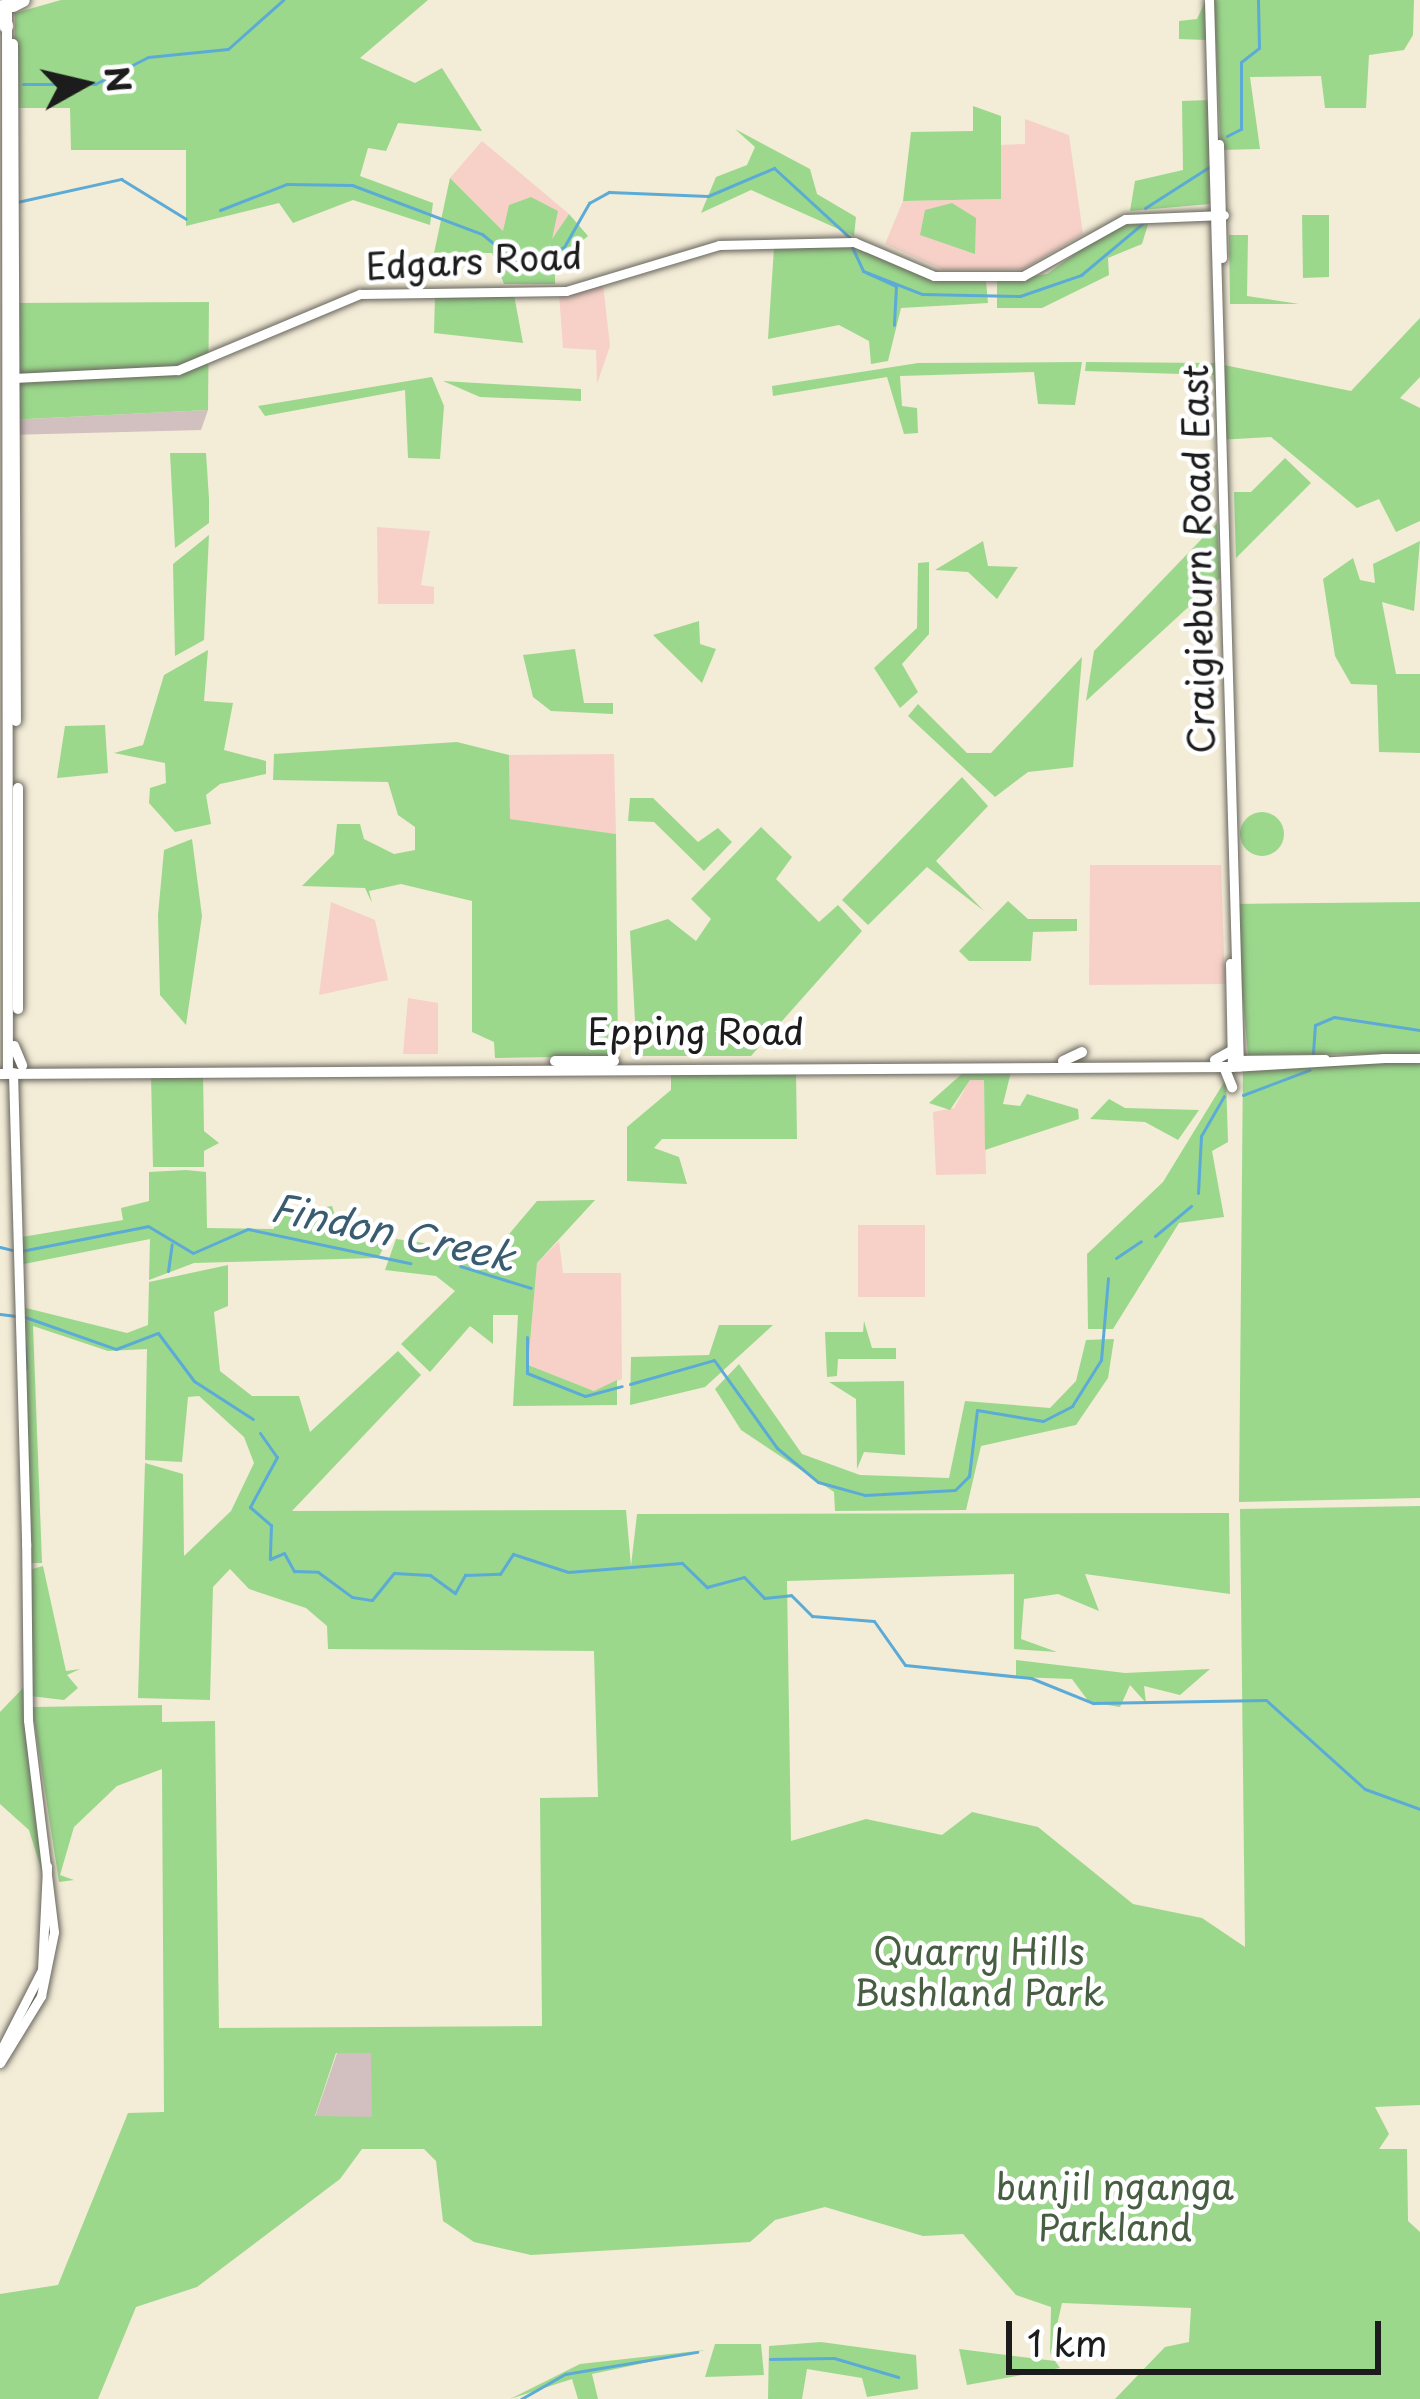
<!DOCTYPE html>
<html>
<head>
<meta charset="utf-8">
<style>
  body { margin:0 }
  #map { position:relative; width:1420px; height:2399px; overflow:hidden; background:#f3ecd7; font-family:"Playpen Sans",sans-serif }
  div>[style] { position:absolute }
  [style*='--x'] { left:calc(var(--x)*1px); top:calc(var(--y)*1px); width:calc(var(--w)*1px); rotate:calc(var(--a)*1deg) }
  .built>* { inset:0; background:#f7d1c8 }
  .industrial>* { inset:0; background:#d2bfc0 }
  .green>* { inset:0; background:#9bd88c }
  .round { border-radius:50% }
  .stream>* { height:3px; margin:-1.5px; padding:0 1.5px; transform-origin:1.5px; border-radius:1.5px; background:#5cabd6 }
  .roads { filter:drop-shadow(0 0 3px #67655d) drop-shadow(0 0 3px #67655d) }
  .secondary>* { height:9px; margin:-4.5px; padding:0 4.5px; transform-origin:4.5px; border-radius:4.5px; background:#fff }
  .primary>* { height:10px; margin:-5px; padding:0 5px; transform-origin:5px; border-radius:5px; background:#fff }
  .highway>* { height:14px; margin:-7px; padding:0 7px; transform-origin:7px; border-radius:7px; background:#fff }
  span { translate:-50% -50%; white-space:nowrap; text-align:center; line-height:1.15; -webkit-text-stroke:9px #fff; paint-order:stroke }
  .street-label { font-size:36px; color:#1c1c1c }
  .park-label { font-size:36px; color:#485e43 }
  .water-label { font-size:39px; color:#395c70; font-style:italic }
  .north { position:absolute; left:24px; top:24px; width:120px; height:120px; -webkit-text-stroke:9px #fff; paint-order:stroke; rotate:82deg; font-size:33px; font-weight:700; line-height:48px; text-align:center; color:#1c1c1c }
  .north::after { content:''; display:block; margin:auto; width:42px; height:54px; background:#1c1c1c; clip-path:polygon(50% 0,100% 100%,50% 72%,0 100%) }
  .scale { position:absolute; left:1006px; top:2321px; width:375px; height:54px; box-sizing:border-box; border:6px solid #1c1c1c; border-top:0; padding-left:15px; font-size:36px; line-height:42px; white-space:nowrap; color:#1c1c1c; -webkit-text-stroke:9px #fff; paint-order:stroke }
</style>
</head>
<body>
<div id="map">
  <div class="built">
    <i style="clip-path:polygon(1025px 119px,1069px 135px,1083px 234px,1023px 269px,943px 270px,885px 244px,903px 201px,1001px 199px,1000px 145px,1025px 144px)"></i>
    <i style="clip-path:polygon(482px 141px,569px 214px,550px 243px,503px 231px,450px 178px)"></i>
    <i style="clip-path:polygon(603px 284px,610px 346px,597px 384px,596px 350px,563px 348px,559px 294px)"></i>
    <i style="clip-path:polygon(377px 527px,430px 531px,421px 585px,434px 587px,434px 604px,378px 604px)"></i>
    <i style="clip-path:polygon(614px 754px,616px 834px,509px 819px,509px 755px)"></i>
    <i style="clip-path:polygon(1221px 865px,1225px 984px,1089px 985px,1090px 865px)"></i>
    <i style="clip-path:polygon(331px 902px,375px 920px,388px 980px,319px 995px)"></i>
    <i style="clip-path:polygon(408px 998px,438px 1003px,438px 1054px,403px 1054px)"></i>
    <i style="clip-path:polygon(970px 1080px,984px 1080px,986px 1174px,936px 1175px,933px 1112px,954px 1108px)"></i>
    <i style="clip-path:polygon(858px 1225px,925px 1225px,925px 1297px,858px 1297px)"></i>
    <i style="clip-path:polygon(559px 1241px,563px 1273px,621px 1273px,622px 1379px,594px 1391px,528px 1365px,537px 1263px)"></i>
  </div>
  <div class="industrial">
    <i style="clip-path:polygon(208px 410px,201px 430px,7px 435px,8px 420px)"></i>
    <i style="clip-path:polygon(337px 2053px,372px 2053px,372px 2117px,315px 2117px)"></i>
  </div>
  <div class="green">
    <i style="clip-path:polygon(61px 0,428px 0,360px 58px,415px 83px,442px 68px,482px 131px,398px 123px,386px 151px,368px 148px,360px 176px,433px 203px,430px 225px,353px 200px,293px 223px,279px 203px,186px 226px,186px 150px,71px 150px,70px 108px,14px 108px,15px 13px)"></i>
    <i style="clip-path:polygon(1206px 0,1210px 204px,1130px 211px,1135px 181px,1183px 170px,1182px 101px,1208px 100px,1207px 40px,1179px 39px,1179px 21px,1197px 19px)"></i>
    <i style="clip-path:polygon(1214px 0,1414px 0,1413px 35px,1404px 50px,1369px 55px,1366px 108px,1325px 108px,1321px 76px,1250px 77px,1260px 149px,1221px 150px)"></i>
    <i style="clip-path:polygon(973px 106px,1001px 116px,1001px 199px,903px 201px,911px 132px,973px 131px)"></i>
    <i style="clip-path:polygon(735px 129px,810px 169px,817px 194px,856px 217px,854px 236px,751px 190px,701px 213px,716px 177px,747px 165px,755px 147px)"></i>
    <i style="clip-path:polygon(450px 178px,503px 231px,509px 205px,531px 197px,558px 211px,552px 239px,569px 214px,588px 236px,555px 264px,555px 284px,504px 284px,492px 253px,434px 253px)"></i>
    <i style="clip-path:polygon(952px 203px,976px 218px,975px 254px,920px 235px,925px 210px)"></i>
    <i style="clip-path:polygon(1302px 215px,1329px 215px,1329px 277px,1303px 278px)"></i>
    <i style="clip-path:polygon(1149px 221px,1142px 244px,1108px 258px,1109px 275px,1042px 308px,997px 308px,997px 281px,1047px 274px,1109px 229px)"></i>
    <i style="clip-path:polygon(1229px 235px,1248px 235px,1247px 296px,1299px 304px,1230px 304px)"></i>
    <i style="clip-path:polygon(774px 248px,863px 248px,927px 278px,986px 281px,988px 303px,901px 308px,888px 361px,871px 364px,869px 341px,839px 325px,768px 339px)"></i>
    <i style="clip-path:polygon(514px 295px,523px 343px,434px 333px,435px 296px)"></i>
    <i style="clip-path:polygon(209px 302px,208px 410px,8px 420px,10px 303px)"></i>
    <i style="clip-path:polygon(1420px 318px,1420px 377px,1400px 398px,1420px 408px,1420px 521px,1396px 532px,1379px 499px,1357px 508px,1271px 437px,1217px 440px,1214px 375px,1085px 371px,1086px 362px,1214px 363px,1351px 391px)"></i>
    <i style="clip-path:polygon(1082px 362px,1075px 405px,1038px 404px,1034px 372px,900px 376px,902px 406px,917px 408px,918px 433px,904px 434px,887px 377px,773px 396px,772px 386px,918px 363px)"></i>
    <i style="clip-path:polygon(432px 377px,444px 406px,440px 459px,408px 458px,405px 390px,265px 416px,258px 406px)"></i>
    <i style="clip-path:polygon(443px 381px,581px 389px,581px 401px,480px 397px)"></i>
    <i style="clip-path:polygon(170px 453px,206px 453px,209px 499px,209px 523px,175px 548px)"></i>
    <i style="clip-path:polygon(1285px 458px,1311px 483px,1236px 558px,1234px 492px,1251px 492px)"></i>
    <i style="clip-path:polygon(1217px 523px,1220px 578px,1086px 701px,1094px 651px)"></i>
    <i style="clip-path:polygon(209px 535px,204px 640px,175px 656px,173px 564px)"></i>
    <i style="clip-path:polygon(983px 541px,988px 566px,1018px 567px,997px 599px,968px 572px,935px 570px)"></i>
    <i style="clip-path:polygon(1420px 541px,1414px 611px,1382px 602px,1396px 674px,1420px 674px,1420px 753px,1379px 752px,1377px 685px,1351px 684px,1335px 656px,1323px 579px,1353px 558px,1360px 580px,1375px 583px,1373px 564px)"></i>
    <i style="clip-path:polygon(929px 562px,929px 634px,902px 664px,918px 692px,900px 708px,874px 668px,917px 628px,918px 563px)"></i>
    <i style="clip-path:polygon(699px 621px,700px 644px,716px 649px,702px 683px,653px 635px)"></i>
    <i style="clip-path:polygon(575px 649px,584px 703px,613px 703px,613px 714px,551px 711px,533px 697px,523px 655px)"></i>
    <i style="clip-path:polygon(208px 650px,204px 701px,233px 703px,224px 750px,266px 761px,266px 774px,220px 784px,206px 795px,211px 824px,175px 832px,149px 803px,150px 788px,166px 783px,165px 763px,114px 753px,143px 745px,164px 675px)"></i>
    <i style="clip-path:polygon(1082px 657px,1073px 767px,1028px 772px,995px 797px,908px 716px,918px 704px,967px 753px,991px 753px)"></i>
    <i style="clip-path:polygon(105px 725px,108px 773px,57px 778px,65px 726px)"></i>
    <i style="clip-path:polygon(457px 742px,509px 755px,510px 819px,616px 834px,618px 1056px,495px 1058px,494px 1042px,472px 1032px,472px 901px,401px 884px,369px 891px,372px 903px,365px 888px,302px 886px,334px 854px,337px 824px,360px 824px,364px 839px,394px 854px,415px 850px,415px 827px,398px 815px,388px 782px,273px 780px,274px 754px)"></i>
    <i style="clip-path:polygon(962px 777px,988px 806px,936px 861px,984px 911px,927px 867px,868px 925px,842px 900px)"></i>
    <i style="clip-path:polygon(653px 798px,698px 842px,718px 828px,732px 842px,704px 871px,654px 822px,628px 821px,630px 798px)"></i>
    <i class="round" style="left:1240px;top:812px;width:44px;height:44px"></i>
    <i style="clip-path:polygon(761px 827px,792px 857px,776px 879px,819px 922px,838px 905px,862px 931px,751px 1056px,637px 1056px,630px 931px,668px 919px,696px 941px,711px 919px,691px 899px)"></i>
    <i style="clip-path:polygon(192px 839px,202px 916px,186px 1025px,160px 995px,158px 915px,164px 850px)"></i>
    <i style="clip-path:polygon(1008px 901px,1028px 919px,1077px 919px,1077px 931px,1033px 932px,1031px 961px,969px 961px,959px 951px)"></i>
    <i style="clip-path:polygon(1420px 902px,1420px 1054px,1248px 1055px,1234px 904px)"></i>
    <i style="clip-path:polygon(1420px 1061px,1420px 1498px,1239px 1502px,1243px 1063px)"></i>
    <i style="clip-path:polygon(671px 1072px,796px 1072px,797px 1139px,662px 1139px,654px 1148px,679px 1157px,687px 1184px,627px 1181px,627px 1127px,671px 1090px)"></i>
    <i style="clip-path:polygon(964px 1072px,1011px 1072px,1003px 1104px,1020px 1106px,1027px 1094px,1078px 1109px,1079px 1119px,985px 1150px,984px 1080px,970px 1080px,950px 1110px,929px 1103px)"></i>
    <i style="clip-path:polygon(203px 1074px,204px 1131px,219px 1143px,204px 1151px,204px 1167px,153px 1167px,151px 1075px)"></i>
    <i style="clip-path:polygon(1226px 1079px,1228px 1142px,1212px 1151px,1224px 1217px,1179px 1223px,1113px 1329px,1088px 1329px,1087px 1254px,1163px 1182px)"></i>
    <i style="clip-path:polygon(1109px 1099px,1125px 1108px,1199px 1110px,1178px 1140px,1145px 1122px,1090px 1119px)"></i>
    <i style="clip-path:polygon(186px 1170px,206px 1172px,207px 1228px,274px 1229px,275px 1215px,332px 1206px,341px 1236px,389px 1238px,378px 1258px,194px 1263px,149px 1280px,150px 1239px,19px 1265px,16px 1238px,123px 1220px,121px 1208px,149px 1201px,149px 1172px)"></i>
    <i style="clip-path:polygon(595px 1200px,537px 1263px,528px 1365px,594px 1391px,617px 1380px,617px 1405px,513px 1406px,518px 1315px,493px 1315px,493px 1344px,470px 1326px,430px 1372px,401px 1344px,455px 1291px,436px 1276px,385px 1270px,396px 1239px,493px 1253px,537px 1201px)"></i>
    <i style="clip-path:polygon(evenodd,228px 1265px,228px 1306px,214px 1312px,220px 1371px,252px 1396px,299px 1396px,310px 1432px,398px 1351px,421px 1375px,292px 1511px,626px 1510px,631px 1566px,637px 1514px,1229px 1513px,1230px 1594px,1085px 1574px,1099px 1611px,1058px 1594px,1024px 1599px,1021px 1639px,1057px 1652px,1014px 1649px,1014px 1574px,787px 1581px,791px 1841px,866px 1819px,942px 1835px,972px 1812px,1038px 1827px,1133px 1904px,1202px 1918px,1245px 1947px,1240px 1509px,1420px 1506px,1420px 2105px,1375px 2107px,1389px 2134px,1379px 2149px,1407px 2149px,1408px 2221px,1420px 2232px,1420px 2399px,1115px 2399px,1165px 2347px,1189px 2342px,1191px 2308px,1062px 2303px,1050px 2356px,1051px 2307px,1016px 2295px,963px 2234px,923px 2236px,825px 2207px,775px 2220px,750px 2242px,531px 2255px,474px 2242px,443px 2221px,436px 2161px,424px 2149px,362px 2149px,340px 2179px,197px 2287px,136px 2307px,98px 2399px,0 2399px,0 2294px,58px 2285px,128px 2113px,164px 2112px,162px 1769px,117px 1786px,74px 1827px,60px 1875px,74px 1880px,59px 1882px,32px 1707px,162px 1705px,162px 1722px,215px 1721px,219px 2028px,542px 2026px,540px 1798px,598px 1797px,594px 1651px,328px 1649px,327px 1626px,306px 1608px,249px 1589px,230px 1569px,213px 1587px,210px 1700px,138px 1698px,145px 1463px,183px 1474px,184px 1556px,231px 1511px,254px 1463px,244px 1437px,199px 1396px,188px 1397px,182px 1462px,145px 1460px,147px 1349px,108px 1351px,33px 1326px,42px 1563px,30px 1563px,18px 1270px,26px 1308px,127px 1333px,148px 1325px,149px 1282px,228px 1265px,336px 2053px,371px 2053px,372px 2117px,315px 2116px,336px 2053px)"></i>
    <i style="clip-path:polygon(864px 1321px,872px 1348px,896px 1348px,896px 1359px,838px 1359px,837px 1376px,827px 1377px,825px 1332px,863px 1332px)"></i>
    <i style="clip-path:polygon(719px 1325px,773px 1325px,705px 1387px,630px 1405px,631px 1357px,709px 1355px)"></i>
    <i style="clip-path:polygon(1114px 1339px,1108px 1378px,1076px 1425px,981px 1446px,966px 1510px,835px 1511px,834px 1492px,741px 1430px,715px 1389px,739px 1364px,802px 1454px,860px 1475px,949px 1478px,965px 1401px,1050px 1408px,1076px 1381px,1086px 1340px)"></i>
    <i style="clip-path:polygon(904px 1381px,905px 1455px,864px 1452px,857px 1469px,856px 1399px,829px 1382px)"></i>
    <i style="clip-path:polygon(43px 1566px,66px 1671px,80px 1669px,67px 1675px,78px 1688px,64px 1700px,30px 1696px,29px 1570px)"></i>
    <i style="clip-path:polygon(1016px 1660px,1125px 1673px,1210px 1669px,1180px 1695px,1144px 1686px,1146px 1703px,1130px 1685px,1120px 1707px,1089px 1702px,1072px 1679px,1016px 1677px)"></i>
    <i style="clip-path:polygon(24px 1687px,42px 1872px,29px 1830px,0 1804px,0 1712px)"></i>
    <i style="clip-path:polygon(821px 2342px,916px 2355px,918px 2389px,867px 2397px,862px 2378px,807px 2369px,802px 2399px,768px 2399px,769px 2346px)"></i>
    <i style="clip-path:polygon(715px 2344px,761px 2344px,764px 2375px,705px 2377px)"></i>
    <i style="clip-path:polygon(959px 2349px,1055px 2361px,1060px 2368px,967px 2385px)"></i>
    <i style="clip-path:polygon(706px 2350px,592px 2374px,598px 2399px,578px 2399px,572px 2379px,510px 2399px,580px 2364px)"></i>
  </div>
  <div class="stream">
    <i style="--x:23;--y:84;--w:72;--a:0"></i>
    <i style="--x:95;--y:84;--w:59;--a:-27"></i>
    <i style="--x:148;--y:57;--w:80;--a:-5.7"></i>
    <i style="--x:228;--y:49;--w:74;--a:-41.7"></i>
    <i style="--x:1227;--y:136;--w:16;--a:-27"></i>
    <i style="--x:1241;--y:129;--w:67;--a:-90"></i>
    <i style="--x:1241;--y:62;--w:23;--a:-38"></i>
    <i style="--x:1259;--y:48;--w:48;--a:-91.2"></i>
    <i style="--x:17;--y:202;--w:107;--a:-12.5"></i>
    <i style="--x:121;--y:179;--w:76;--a:31.6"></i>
    <i style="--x:1145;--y:208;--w:76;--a:-32.6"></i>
    <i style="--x:220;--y:210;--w:72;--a:-21.2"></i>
    <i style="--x:287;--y:184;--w:65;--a:0.9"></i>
    <i style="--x:352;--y:185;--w:139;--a:20.7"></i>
    <i style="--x:482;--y:234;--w:50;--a:39.4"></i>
    <i style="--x:521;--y:266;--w:47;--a:-23.8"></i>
    <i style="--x:564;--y:247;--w:51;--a:-60.4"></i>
    <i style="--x:589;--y:203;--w:23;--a:-29"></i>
    <i style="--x:609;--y:192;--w:99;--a:2.3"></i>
    <i style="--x:708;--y:196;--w:72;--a:-23"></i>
    <i style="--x:774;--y:168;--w:103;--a:42.6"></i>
    <i style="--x:852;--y:247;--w:26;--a:65"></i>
    <i style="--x:863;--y:271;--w:63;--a:21.3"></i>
    <i style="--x:922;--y:294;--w:98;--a:1.2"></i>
    <i style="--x:1020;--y:296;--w:65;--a:-19"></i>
    <i style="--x:1081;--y:275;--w:80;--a:-39.9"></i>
    <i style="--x:867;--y:273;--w:32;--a:24"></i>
    <i style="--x:896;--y:286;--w:39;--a:93"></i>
    <i style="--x:1313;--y:1053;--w:28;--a:-86"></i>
    <i style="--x:1315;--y:1025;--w:21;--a:-23"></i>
    <i style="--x:1334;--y:1017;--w:87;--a:8.6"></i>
    <i style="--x:1243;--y:1095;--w:71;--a:-20.7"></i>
    <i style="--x:1198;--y:1193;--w:57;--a:-87"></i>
    <i style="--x:1201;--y:1136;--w:46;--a:-60.1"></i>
    <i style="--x:1155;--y:1236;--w:47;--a:-39.8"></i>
    <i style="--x:0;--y:1247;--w:12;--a:14"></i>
    <i style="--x:21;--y:1251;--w:129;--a:-11.1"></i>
    <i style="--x:148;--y:1226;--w:52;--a:31"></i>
    <i style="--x:193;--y:1253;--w:60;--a:-23.6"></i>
    <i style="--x:248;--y:1229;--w:166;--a:11.9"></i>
    <i style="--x:1116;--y:1258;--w:30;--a:-34"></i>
    <i style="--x:460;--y:1266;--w:74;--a:17.2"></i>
    <i style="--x:168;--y:1271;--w:27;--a:-82"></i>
    <i style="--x:0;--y:1314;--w:16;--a:7"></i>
    <i style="--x:25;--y:1317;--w:96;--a:19.4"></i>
    <i style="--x:116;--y:1349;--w:45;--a:-20.9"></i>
    <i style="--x:158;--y:1333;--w:60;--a:53.1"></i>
    <i style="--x:194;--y:1381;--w:70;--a:32.8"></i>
    <i style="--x:527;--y:1337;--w:36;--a:90"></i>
    <i style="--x:527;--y:1373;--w:62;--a:21.6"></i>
    <i style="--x:585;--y:1396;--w:38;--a:-15"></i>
    <i style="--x:25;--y:1346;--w:22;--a:87"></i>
    <i style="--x:630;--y:1384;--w:87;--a:-15.9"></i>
    <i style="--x:714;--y:1360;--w:108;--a:54.4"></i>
    <i style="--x:777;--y:1448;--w:53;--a:39.7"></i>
    <i style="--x:818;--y:1482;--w:49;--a:15.5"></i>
    <i style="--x:865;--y:1495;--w:90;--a:-3.2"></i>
    <i style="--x:955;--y:1490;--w:20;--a:-45"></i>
    <i style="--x:969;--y:1476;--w:66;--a:-83.1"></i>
    <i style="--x:977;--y:1410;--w:67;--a:9.5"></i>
    <i style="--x:1043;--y:1421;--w:33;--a:-27"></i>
    <i style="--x:1072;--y:1406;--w:54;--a:-57.8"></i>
    <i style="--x:1101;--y:1360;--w:82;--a:-85.1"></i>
    <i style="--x:260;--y:1433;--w:29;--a:55"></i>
    <i style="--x:277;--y:1457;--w:57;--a:118.4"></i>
    <i style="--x:250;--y:1507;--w:28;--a:41"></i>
    <i style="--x:271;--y:1525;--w:34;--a:92"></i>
    <i style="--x:270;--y:1559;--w:15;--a:-23"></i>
    <i style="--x:284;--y:1553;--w:21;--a:61"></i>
    <i style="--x:294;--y:1571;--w:24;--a:2"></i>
    <i style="--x:318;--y:1572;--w:42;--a:36.3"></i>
    <i style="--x:352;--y:1597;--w:20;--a:9"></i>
    <i style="--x:372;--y:1600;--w:35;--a:-51"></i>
    <i style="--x:394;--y:1573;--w:36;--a:3"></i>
    <i style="--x:430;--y:1575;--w:31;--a:36"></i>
    <i style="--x:455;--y:1593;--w:21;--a:-61"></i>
    <i style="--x:465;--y:1575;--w:35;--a:-2"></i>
    <i style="--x:500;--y:1574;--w:24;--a:-57"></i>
    <i style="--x:513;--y:1554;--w:58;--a:18.1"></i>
    <i style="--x:568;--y:1572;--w:114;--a:-4.5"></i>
    <i style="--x:682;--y:1563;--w:35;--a:44"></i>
    <i style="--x:707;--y:1587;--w:38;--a:-15"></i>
    <i style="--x:744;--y:1577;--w:29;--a:46"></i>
    <i style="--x:764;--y:1598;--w:27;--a:-6"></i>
    <i style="--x:791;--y:1595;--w:30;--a:45"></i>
    <i style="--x:812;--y:1616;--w:62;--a:4.6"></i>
    <i style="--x:874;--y:1621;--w:54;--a:54.8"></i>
    <i style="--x:905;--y:1665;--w:127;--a:5.9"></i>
    <i style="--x:1031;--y:1678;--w:67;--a:22"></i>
    <i style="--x:1093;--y:1703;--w:173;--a:-1"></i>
    <i style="--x:1266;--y:1700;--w:133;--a:42"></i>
    <i style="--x:1365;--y:1789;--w:59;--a:20"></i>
    <i style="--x:770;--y:2359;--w:64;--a:-0.9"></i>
    <i style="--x:834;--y:2358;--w:67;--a:16.5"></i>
    <i style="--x:521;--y:2399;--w:51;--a:-29.6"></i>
    <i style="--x:565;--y:2374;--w:134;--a:-9.5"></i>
  </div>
  <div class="roads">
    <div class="secondary">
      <i style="--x:1209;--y:0;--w:1067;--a:88.39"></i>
      <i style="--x:1219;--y:144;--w:114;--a:88.5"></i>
      <i style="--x:13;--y:378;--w:165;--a:-2.8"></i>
      <i style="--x:178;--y:370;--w:197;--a:-22.7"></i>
      <i style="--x:360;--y:294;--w:206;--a:-0.8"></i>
      <i style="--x:566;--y:291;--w:160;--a:-16.7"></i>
      <i style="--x:719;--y:245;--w:135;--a:-1.3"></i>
      <i style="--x:854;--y:242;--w:87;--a:23"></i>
      <i style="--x:934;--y:276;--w:89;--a:0"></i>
      <i style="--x:1023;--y:276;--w:117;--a:-29.2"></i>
      <i style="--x:1125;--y:219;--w:99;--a:-2.3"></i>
      <i style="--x:1230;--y:963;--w:104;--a:88.9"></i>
      <i style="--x:1232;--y:1067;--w:153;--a:-3.4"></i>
      <i style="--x:1383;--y:1058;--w:37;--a:0"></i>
      <i style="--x:1233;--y:1060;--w:92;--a:-0.6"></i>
      <i style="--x:13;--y:1072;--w:473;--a:88.4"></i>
      <i style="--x:0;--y:2052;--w:92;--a:-62.9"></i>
      <i style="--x:42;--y:1970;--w:104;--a:-87.2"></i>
      <i style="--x:0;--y:2063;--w:79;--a:-58.5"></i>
      <i style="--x:41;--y:1996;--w:65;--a:-78.5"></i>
      <i style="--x:54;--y:1932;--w:214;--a:-97"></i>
      <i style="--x:28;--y:1720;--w:177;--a:-90.6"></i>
    </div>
    <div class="primary">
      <i style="--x:7;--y:0;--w:1073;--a:89.95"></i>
      <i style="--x:13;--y:44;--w:677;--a:89.75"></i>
      <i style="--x:18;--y:788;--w:221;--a:90"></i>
      <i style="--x:14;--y:1046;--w:21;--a:67"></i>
      <i style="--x:1215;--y:1060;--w:18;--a:-29"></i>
      <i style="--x:555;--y:1061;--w:59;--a:0"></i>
      <i style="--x:1063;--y:1061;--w:21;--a:-25"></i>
      <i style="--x:1224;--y:1067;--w:22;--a:68"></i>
      <i style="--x:0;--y:1074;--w:1232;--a:-0.33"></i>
    </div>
    <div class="highway">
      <i style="--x:13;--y:5;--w:11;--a:-27"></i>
      <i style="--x:0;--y:7;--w:20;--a:72"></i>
    </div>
  </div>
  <div class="street-label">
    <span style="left:474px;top:260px;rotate:-3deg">Edgars Road</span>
    <span style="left:1197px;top:559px;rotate:-91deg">Craigieburn Road East</span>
    <span style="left:696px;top:1031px">Epping Road</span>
  </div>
  <div class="park-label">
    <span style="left:979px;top:1971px">Quarry Hills<br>Bushland Park</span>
    <span style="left:1115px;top:2206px">bunjil nganga<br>Parkland</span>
  </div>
  <div class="water-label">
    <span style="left:393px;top:1231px;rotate:12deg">Findon Creek</span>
  </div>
  <div class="north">N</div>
  <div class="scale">1 km</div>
</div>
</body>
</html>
